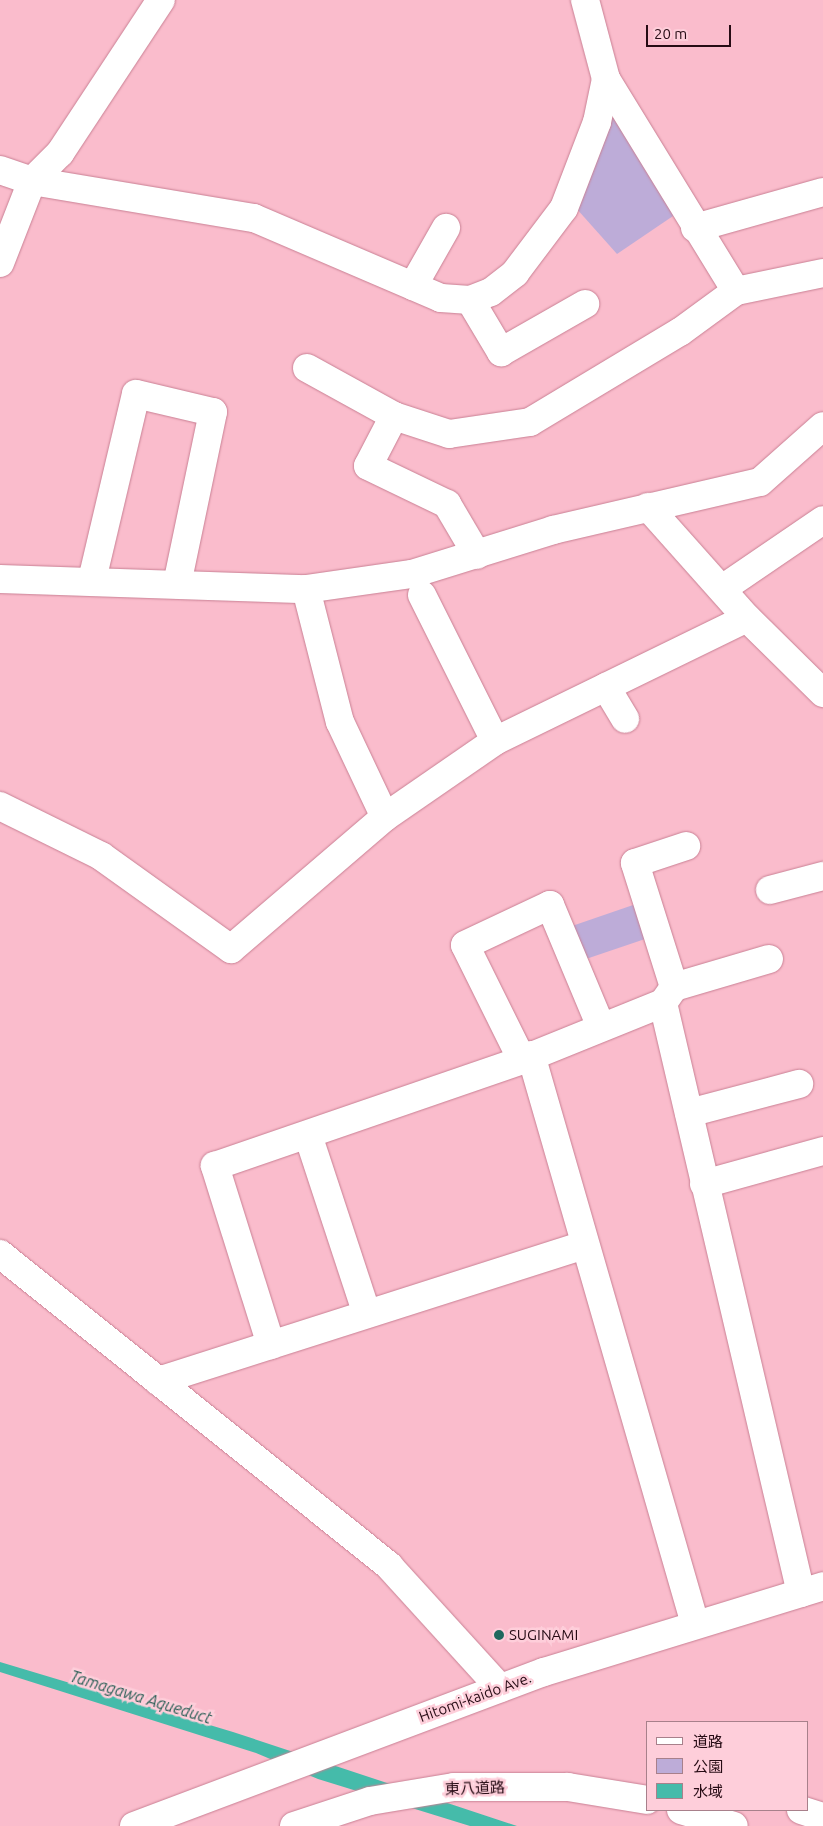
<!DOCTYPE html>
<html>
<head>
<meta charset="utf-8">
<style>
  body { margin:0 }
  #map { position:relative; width:823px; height:1826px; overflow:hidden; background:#fabccc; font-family:Ubuntu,"Noto Sans JP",sans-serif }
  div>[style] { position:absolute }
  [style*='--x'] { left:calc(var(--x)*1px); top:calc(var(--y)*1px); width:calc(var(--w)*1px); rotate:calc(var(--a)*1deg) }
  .green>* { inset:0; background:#bdacd8 }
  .water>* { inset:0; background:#45bbaa }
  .roads { filter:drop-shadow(0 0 1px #c98094) drop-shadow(0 0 1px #c98094) }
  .minor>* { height:28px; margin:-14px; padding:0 14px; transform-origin:14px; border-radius:14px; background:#fff }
  .major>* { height:28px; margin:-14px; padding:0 14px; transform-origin:14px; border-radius:14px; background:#fff }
  .dots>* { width:14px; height:14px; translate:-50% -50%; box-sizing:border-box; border:2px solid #feceda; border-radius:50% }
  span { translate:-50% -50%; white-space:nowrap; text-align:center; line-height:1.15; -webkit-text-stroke:5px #feceda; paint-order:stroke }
  .poi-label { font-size:15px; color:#260b14 }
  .left { translate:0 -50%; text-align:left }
  .street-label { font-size:15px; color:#260b14 }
  .water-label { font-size:16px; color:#2e6058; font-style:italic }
  .legend { position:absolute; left:646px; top:1721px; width:162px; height:90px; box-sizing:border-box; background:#feceda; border:1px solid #a8808b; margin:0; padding:6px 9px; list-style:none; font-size:15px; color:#260b14 }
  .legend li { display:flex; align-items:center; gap:10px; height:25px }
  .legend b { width:25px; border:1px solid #a8808b }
  .scale { position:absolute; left:646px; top:25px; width:85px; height:22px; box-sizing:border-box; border:2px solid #260b14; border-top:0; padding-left:6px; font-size:15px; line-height:18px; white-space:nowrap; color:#260b14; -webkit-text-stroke:4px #feceda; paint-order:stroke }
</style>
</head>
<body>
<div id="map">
  <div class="green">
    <i style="clip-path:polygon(604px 116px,617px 119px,676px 214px,617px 254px,576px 208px)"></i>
    <i style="clip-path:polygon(636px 904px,648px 938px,583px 960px,572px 926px)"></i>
  </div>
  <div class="water">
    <i style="clip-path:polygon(0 1662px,233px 1732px,517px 1826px,470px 1826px,318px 1779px,256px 1753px,0 1672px)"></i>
  </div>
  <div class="roads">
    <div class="minor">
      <i style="--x:585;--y:0;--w:82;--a:75.1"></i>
      <i style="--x:606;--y:79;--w:249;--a:58.5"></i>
      <i style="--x:0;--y:170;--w:34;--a:19"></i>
      <i style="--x:32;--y:181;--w:225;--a:9.5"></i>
      <i style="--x:254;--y:218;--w:203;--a:23.2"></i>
      <i style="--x:441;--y:298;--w:29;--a:4"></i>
      <i style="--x:470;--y:300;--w:22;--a:-21"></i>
      <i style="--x:491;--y:292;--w:31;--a:-38"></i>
      <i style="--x:515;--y:273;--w:81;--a:-53"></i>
      <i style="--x:564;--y:208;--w:92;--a:-69"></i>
      <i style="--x:597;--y:122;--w:44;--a:-78.2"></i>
      <i style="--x:695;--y:228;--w:133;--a:-15.7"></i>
      <i style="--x:0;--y:263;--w:88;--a:-68.7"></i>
      <i style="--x:32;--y:181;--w:40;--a:-45"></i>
      <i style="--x:60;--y:153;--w:183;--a:-56.6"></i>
      <i style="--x:413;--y:286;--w:67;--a:-60.4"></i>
      <i style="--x:470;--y:300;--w:61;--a:59.2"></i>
      <i style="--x:501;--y:352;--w:97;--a:-29.7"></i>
      <i style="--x:307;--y:368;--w:99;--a:28.9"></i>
      <i style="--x:394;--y:416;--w:58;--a:18.1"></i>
      <i style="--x:449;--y:434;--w:82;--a:-8.4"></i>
      <i style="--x:530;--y:422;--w:175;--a:-31"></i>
      <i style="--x:680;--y:332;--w:69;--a:-36.2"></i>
      <i style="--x:736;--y:291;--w:89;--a:-11.7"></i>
      <i style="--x:394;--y:416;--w:56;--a:117.5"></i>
      <i style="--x:368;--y:466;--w:88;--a:25.7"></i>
      <i style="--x:447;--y:504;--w:59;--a:59.5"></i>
      <i style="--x:648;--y:507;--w:149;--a:48.3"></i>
      <i style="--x:0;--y:579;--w:306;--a:1.9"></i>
      <i style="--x:306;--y:589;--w:107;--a:-8.1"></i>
      <i style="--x:412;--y:574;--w:148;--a:-17.3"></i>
      <i style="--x:553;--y:530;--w:212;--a:-13.1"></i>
      <i style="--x:760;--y:482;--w:84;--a:-41.6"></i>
      <i style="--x:92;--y:580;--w:191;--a:-76.7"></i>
      <i style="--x:136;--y:394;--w:79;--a:13.2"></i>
      <i style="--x:213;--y:412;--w:176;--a:101.8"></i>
      <i style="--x:306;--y:589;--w:137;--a:75.7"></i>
      <i style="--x:340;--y:722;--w:105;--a:64.7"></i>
      <i style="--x:722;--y:589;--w:122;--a:-34.3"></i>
      <i style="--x:422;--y:595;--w:163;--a:63.4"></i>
      <i style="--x:606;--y:687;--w:37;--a:59"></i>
      <i style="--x:0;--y:806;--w:113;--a:26.3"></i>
      <i style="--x:101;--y:856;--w:160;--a:35.6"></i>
      <i style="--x:231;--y:949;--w:203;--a:-40.6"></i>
      <i style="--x:385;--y:817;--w:134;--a:-34.6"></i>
      <i style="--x:495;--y:741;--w:280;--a:-26"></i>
      <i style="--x:747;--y:618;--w:107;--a:44.6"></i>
      <i style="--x:770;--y:890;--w:55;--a:-14.8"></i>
      <i style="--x:674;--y:987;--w:130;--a:-107.5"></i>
      <i style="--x:635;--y:863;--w:54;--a:-18.4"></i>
      <i style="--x:663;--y:1003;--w:606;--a:76.84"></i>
      <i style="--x:531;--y:1055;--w:592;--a:73.92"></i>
      <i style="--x:522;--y:1060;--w:128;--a:-116.4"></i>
      <i style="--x:465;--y:945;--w:94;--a:-25.2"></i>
      <i style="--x:550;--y:905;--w:132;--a:67.3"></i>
      <i style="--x:689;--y:1113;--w:114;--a:-14.8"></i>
      <i style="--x:308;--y:1135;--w:188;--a:71.8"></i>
      <i style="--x:704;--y:1184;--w:123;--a:-15.5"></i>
      <i style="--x:0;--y:1254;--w:499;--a:38.7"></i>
      <i style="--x:389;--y:1566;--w:165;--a:47.7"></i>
      <i style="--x:271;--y:1345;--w:188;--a:-107.4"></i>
      <i style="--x:215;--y:1166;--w:325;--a:-19"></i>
      <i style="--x:522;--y:1060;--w:152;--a:-22"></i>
      <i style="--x:663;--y:1003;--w:19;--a:-55"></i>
      <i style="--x:674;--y:987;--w:99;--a:-16.4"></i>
      <i style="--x:158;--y:1381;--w:447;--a:-17.7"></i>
      <i style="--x:801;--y:1810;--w:23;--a:18"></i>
    </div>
    <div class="major">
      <i style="--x:681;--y:1810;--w:55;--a:16.8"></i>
      <i style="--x:134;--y:1826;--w:438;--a:-20.6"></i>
      <i style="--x:544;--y:1672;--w:292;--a:-17.1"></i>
      <i style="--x:294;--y:1826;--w:80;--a:-18.2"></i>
      <i style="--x:370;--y:1801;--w:85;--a:-9.5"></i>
      <i style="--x:454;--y:1787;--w:114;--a:0"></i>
      <i style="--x:568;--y:1787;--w:80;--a:9.3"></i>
    </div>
  </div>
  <div class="dots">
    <i style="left:499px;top:1635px;background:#20685e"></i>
  </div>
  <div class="poi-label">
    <span class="left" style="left:509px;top:1635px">SUGINAMI</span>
  </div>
  <div class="street-label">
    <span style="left:475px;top:1697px;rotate:-20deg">Hitomi-kaido Ave.</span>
    <span style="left:475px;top:1788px;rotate:-2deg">東八道路</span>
  </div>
  <div class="water-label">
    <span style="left:141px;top:1697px;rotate:17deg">Tamagawa Aqueduct</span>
  </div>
  <ul class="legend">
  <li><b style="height:6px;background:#fff"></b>道路</li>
  <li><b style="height:14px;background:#bdacd8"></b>公園</li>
  <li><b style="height:14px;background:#45bbaa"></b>水域</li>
  </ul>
  <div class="scale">20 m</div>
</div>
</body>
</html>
